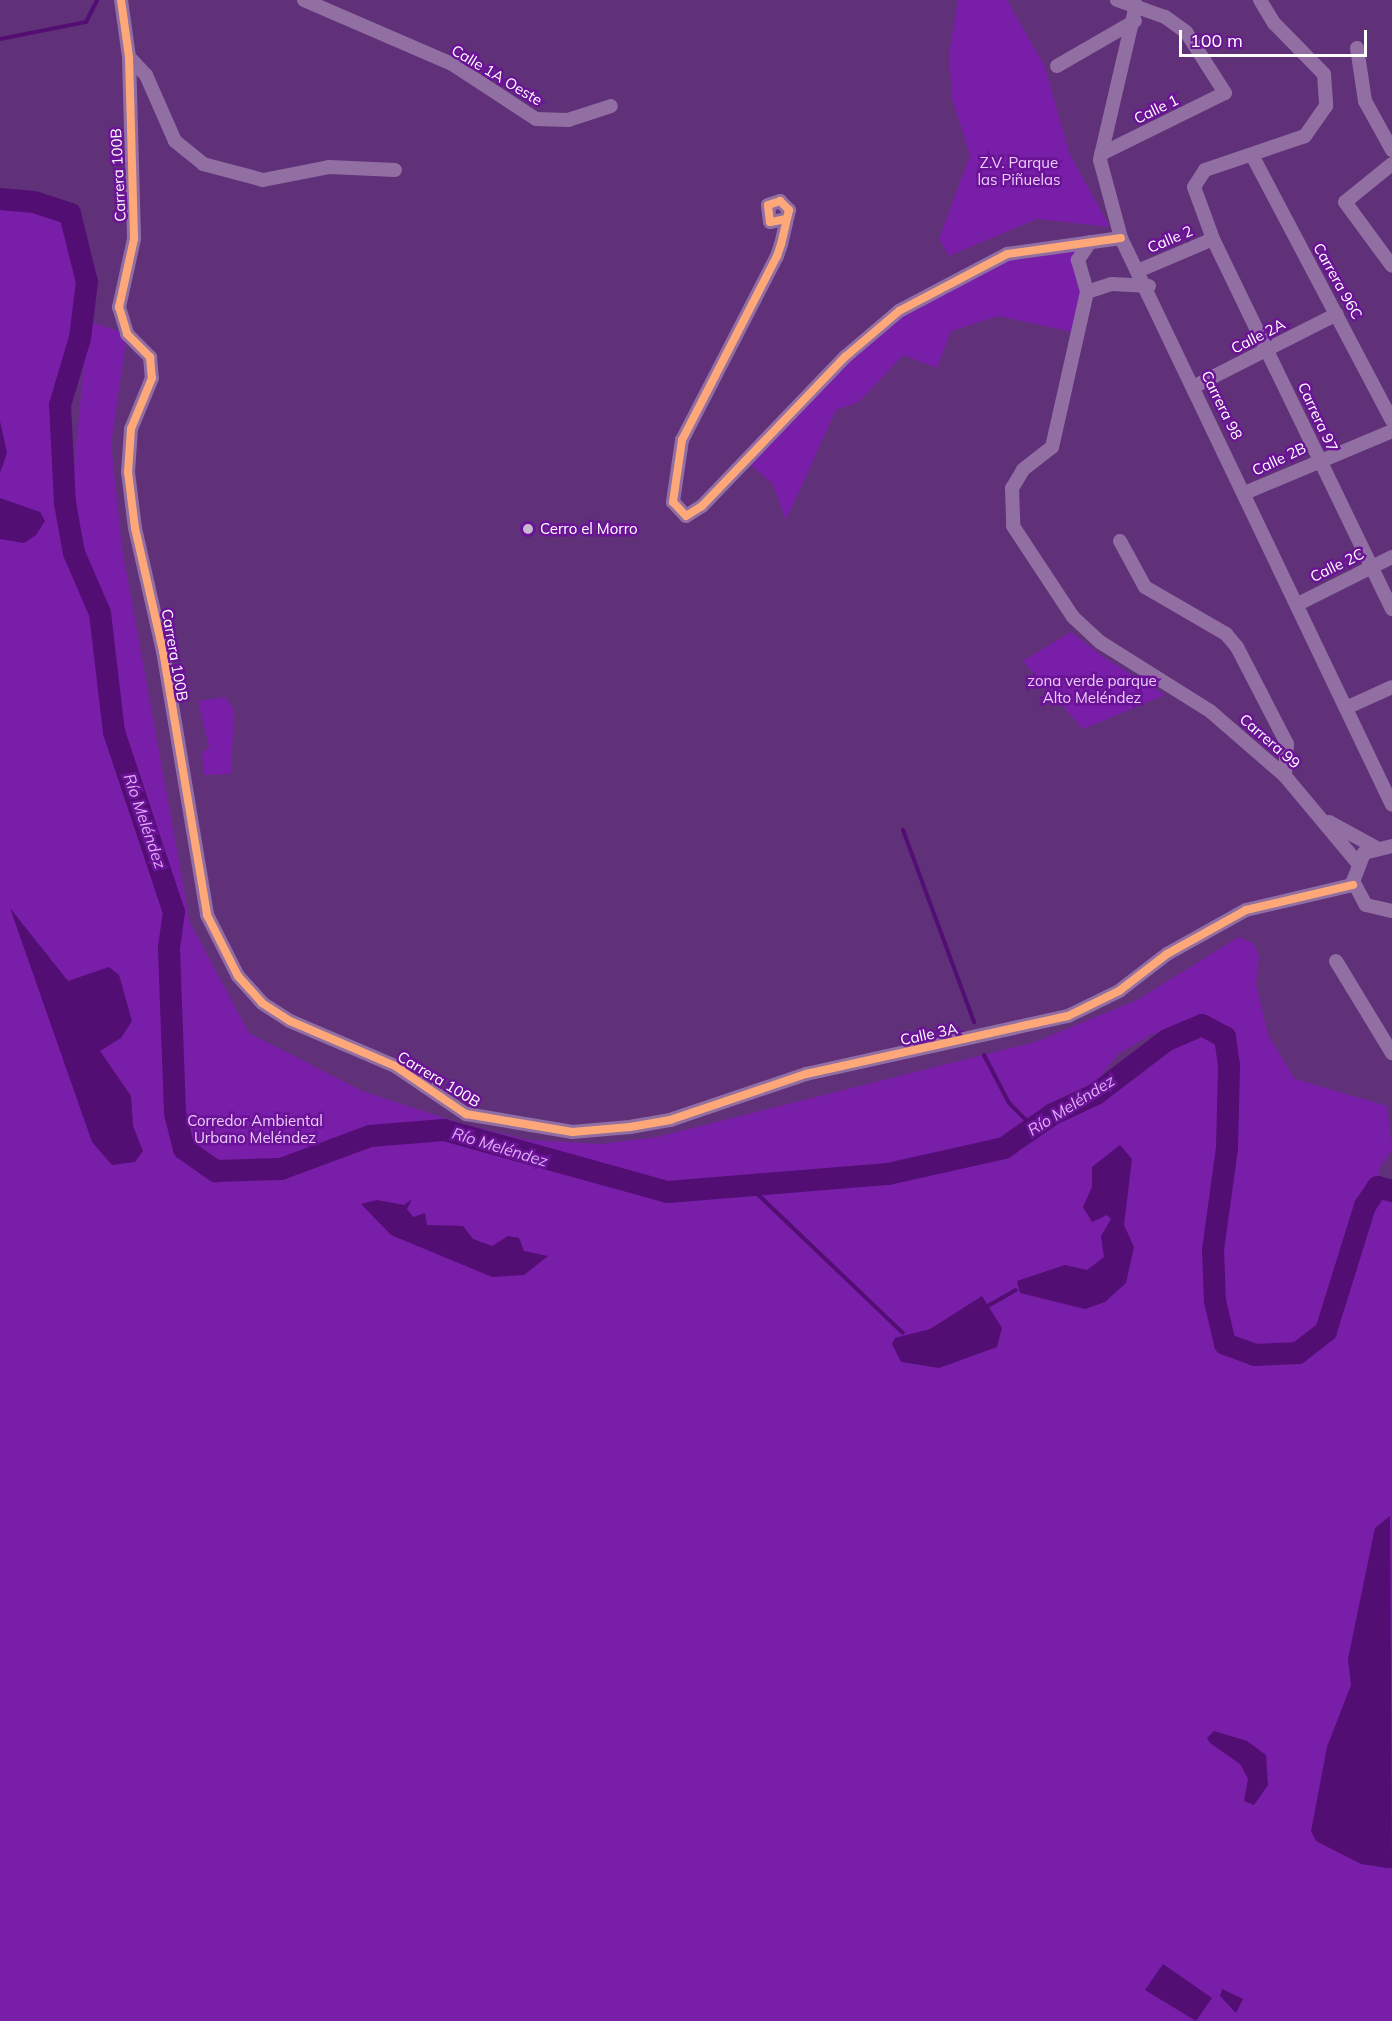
<!DOCTYPE html>
<html>
<head>
<meta charset="utf-8">
<style>
  body { margin:0 }
  #map { position:relative; width:1392px; height:2021px; overflow:hidden; background:#603178; font-family:Mulish,sans-serif }
  div>[style] { position:absolute }
  [style*='--x'] { left:calc(var(--x)*1px); top:calc(var(--y)*1px); width:calc(var(--w)*1px); rotate:calc(var(--a)*1deg) }
  .green>* { inset:0; background:#791ea8 }
  .water>* { inset:0; background:#520e73 }
  .stream>* { height:4px; margin:-2px; padding:0 2px; transform-origin:2px; border-radius:2px; background:#520e73 }
  .river>* { height:22px; margin:-11px; padding:0 11px; transform-origin:11px; border-radius:11px; background:#520e73 }
  .minor>* { height:14px; margin:-7px; padding:0 7px; transform-origin:7px; border-radius:7px; background:#916fa3 }
  .cycleway>* { height:8px; margin:-4px; padding:0 4px; transform-origin:4px; border-radius:4px; background:#fea87a }
  .dots>* { width:16px; height:16px; translate:-50% -50%; box-sizing:border-box; border:3px solid #6b1396; border-radius:50% }
  span { translate:-50% -50%; white-space:nowrap; text-align:center; line-height:1.15; -webkit-text-stroke:5px #6b1396; paint-order:stroke }
  .street-label { font-size:15px; color:#fff }
  .park-label { font-size:15px; color:#eccbfd }
  .poi-label { font-size:15px; color:#fff }
  .left { translate:0 -50%; text-align:left }
  .water-label { font-size:16px; color:#dfaff9; font-style:italic }
  .scale { position:absolute; left:1179px; top:30px; width:188px; height:27px; box-sizing:border-box; border:3px solid #fff; border-top:0; padding-left:8px; font-size:18px; line-height:21px; white-space:nowrap; color:#fff; -webkit-text-stroke:4px #6b1396; paint-order:stroke }
</style>
</head>
<body>
<div id="map">
  <div class="green">
    <i style="clip-path:polygon(958px 0,1007px 0,1045px 67px,1069px 153px,1110px 227px,1037px 219px,949px 256px,939px 239px,970px 155px,952px 98px,949px 54px)"></i>
    <i style="clip-path:polygon(evenodd,0 199px,34px 202px,70px 214px,87px 282px,80px 338px,60px 405px,69px 521px,88px 321px,127px 334px,111px 444px,122px 548px,190px 923px,249px 1033px,362px 1091px,463px 1124px,528px 1140px,601px 1144px,657px 1137px,1035px 1042px,1137px 1000px,1239px 937px,1253px 943px,1259px 957px,1256px 984px,1268px 1035px,1295px 1079px,1387px 1106px,1392px 1150px,1379px 1169px,1378px 1187px,1392px 1191px,1392px 2021px,0 2021px,0 199px,1154px 1033px,1166px 1041px,1099px 1090px,1099px 1079px,1118px 1054px,1154px 1033px)"></i>
    <i style="clip-path:polygon(1088px 243px,1077px 260px,1086px 293px,1077px 333px,998px 316px,951px 331px,937px 368px,903px 355px,859px 402px,836px 410px,786px 520px,772px 483px,748px 463px,846px 358px,896px 317px,1007px 256px)"></i>
    <i style="clip-path:polygon(1071px 632px,1103px 657px,1165px 695px,1083px 729px,1023px 661px)"></i>
    <i style="clip-path:polygon(225px 697px,234px 710px,231px 774px,204px 775px,202px 753px,209px 747px,198px 701px)"></i>
  </div>
  <div class="water">
    <i style="clip-path:polygon(0 421px,7px 453px,0 473px)"></i>
    <i style="clip-path:polygon(0 498px,40px 512px,45px 521px,36px 535px,24px 543px,0 539px)"></i>
    <i style="clip-path:polygon(10px 908px,68px 981px,109px 967px,119px 975px,132px 1021px,121px 1038px,100px 1051px,131px 1096px,133px 1126px,143px 1151px,135px 1162px,112px 1165px,92px 1142px)"></i>
    <i style="clip-path:polygon(1120px 1145px,1132px 1159px,1124px 1225px,1134px 1247px,1126px 1283px,1105px 1302px,1085px 1309px,1020px 1293px,1017px 1281px,1065px 1265px,1087px 1270px,1104px 1257px,1101px 1236px,1111px 1219px,1107px 1215px,1092px 1222px,1083px 1207px,1092px 1187px,1092px 1167px)"></i>
    <i style="clip-path:polygon(412px 1199px,407px 1209px,413px 1217px,425px 1213px,427px 1225px,463px 1226px,473px 1239px,492px 1246px,508px 1236px,519px 1238px,524px 1251px,548px 1256px,524px 1275px,492px 1277px,391px 1235px,361px 1204px,377px 1200px,404px 1205px)"></i>
    <i style="clip-path:polygon(982px 1296px,1002px 1328px,997px 1347px,939px 1368px,901px 1362px,892px 1344px,895px 1338px,930px 1329px)"></i>
    <i style="clip-path:polygon(1390px 1516px,1392px 1868px,1387px 1868px,1361px 1864px,1316px 1841px,1311px 1831px,1327px 1747px,1351px 1685px,1348px 1659px,1375px 1528px)"></i>
    <i style="clip-path:polygon(1214px 1731px,1247px 1741px,1266px 1755px,1268px 1785px,1254px 1805px,1244px 1801px,1248px 1779px,1240px 1764px,1210px 1743px,1207px 1738px)"></i>
    <i style="clip-path:polygon(1163px 1964px,1212px 1998px,1196px 2021px,1145px 1990px)"></i>
    <i style="clip-path:polygon(1222px 1989px,1243px 1999px,1236px 2013px,1220px 1996px)"></i>
  </div>
  <div class="stream">
    <i style="--x:0;--y:39;--w:88;--a:-11.2"></i>
    <i style="--x:86;--y:22;--w:25;--a:-63"></i>
    <i style="--x:903;--y:830;--w:205;--a:69.7"></i>
    <i style="--x:984;--y:1055;--w:54;--a:62.5"></i>
    <i style="--x:1009;--y:1103;--w:34;--a:45"></i>
    <i style="--x:748;--y:1185;--w:214;--a:43.7"></i>
    <i style="--x:988;--y:1306;--w:32;--a:-30"></i>
  </div>
  <div class="river">
    <i style="--x:0;--y:199;--w:34;--a:5"></i>
    <i style="--x:34;--y:202;--w:38;--a:18"></i>
    <i style="--x:70;--y:214;--w:70;--a:76"></i>
    <i style="--x:87;--y:282;--w:56;--a:97.1"></i>
    <i style="--x:80;--y:338;--w:70;--a:106.6"></i>
    <i style="--x:60;--y:405;--w:98;--a:87.1"></i>
    <i style="--x:65;--y:503;--w:51;--a:79.8"></i>
    <i style="--x:74;--y:553;--w:65;--a:66.6"></i>
    <i style="--x:100;--y:613;--w:120;--a:83.3"></i>
    <i style="--x:114;--y:732;--w:190;--a:71.6"></i>
    <i style="--x:174;--y:912;--w:37;--a:98"></i>
    <i style="--x:169;--y:949;--w:164;--a:87.9"></i>
    <i style="--x:175;--y:1113;--w:37;--a:76"></i>
    <i style="--x:184;--y:1149;--w:39;--a:35"></i>
    <i style="--x:216;--y:1171;--w:65;--a:-1.8"></i>
    <i style="--x:281;--y:1169;--w:95;--a:-20.3"></i>
    <i style="--x:370;--y:1136;--w:74;--a:-4.6"></i>
    <i style="--x:444;--y:1130;--w:232;--a:15.5"></i>
    <i style="--x:668;--y:1192;--w:221;--a:-4.7"></i>
    <i style="--x:888;--y:1174;--w:119;--a:-12.6"></i>
    <i style="--x:1004;--y:1148;--w:60;--a:-34.8"></i>
    <i style="--x:1053;--y:1114;--w:47;--a:-24.9"></i>
    <i style="--x:1096;--y:1094;--w:89;--a:-37.3"></i>
    <i style="--x:1167;--y:1040;--w:38;--a:-23"></i>
    <i style="--x:1202;--y:1025;--w:26;--a:28"></i>
    <i style="--x:1225;--y:1037;--w:29;--a:82"></i>
    <i style="--x:1229;--y:1066;--w:82;--a:91.4"></i>
    <i style="--x:1227;--y:1148;--w:103;--a:97.8"></i>
    <i style="--x:1213;--y:1250;--w:51;--a:87.8"></i>
    <i style="--x:1215;--y:1301;--w:44;--a:76.9"></i>
    <i style="--x:1225;--y:1344;--w:32;--a:20"></i>
    <i style="--x:1255;--y:1355;--w:43;--a:-2.7"></i>
    <i style="--x:1298;--y:1353;--w:36;--a:-38"></i>
    <i style="--x:1326;--y:1331;--w:131;--a:-72.7"></i>
    <i style="--x:1365;--y:1206;--w:23;--a:-56"></i>
    <i style="--x:1378;--y:1187;--w:15;--a:16"></i>
  </div>
  <div class="minor">
    <i style="--x:121;--y:0;--w:58;--a:82"></i>
    <i style="--x:129;--y:57;--w:182;--a:88.4"></i>
    <i style="--x:134;--y:239;--w:70;--a:102.4"></i>
    <i style="--x:119;--y:307;--w:28;--a:73"></i>
    <i style="--x:127;--y:334;--w:33;--a:45"></i>
    <i style="--x:150;--y:357;--w:21;--a:85"></i>
    <i style="--x:152;--y:378;--w:55;--a:112.4"></i>
    <i style="--x:131;--y:429;--w:43;--a:94"></i>
    <i style="--x:128;--y:472;--w:56;--a:82.9"></i>
    <i style="--x:135;--y:528;--w:126;--a:77.2"></i>
    <i style="--x:163;--y:651;--w:268;--a:80.5"></i>
    <i style="--x:207;--y:915;--w:68;--a:63.1"></i>
    <i style="--x:238;--y:976;--w:36;--a:48"></i>
    <i style="--x:262;--y:1003;--w:33;--a:33"></i>
    <i style="--x:290;--y:1021;--w:114;--a:23.2"></i>
    <i style="--x:395;--y:1066;--w:86;--a:34.1"></i>
    <i style="--x:466;--y:1114;--w:108;--a:9.6"></i>
    <i style="--x:572;--y:1132;--w:58;--a:-4.9"></i>
    <i style="--x:630;--y:1127;--w:41;--a:-9.9"></i>
    <i style="--x:670;--y:1120;--w:144;--a:-18.7"></i>
    <i style="--x:806;--y:1074;--w:268;--a:-12.5"></i>
    <i style="--x:1068;--y:1016;--w:57;--a:-26.1"></i>
    <i style="--x:1119;--y:991;--w:61;--a:-37.6"></i>
    <i style="--x:1167;--y:954;--w:90;--a:-29.1"></i>
    <i style="--x:1246;--y:910;--w:110;--a:-13.2"></i>
    <i style="--x:304;--y:0;--w:161;--a:23.4"></i>
    <i style="--x:452;--y:64;--w:100;--a:33.2"></i>
    <i style="--x:536;--y:119;--w:32;--a:2"></i>
    <i style="--x:568;--y:120;--w:45;--a:-18"></i>
    <i style="--x:1260;--y:0;--w:27;--a:59"></i>
    <i style="--x:1274;--y:23;--w:71;--a:45.6"></i>
    <i style="--x:1324;--y:74;--w:32;--a:86"></i>
    <i style="--x:1326;--y:106;--w:37;--a:125"></i>
    <i style="--x:1305;--y:136;--w:106;--a:161.2"></i>
    <i style="--x:1205;--y:170;--w:20;--a:123"></i>
    <i style="--x:1194;--y:187;--w:55;--a:69.9"></i>
    <i style="--x:1213;--y:239;--w:411;--a:64.2"></i>
    <i style="--x:1136;--y:5;--w:159;--a:103.1"></i>
    <i style="--x:1100;--y:160;--w:81;--a:74.9"></i>
    <i style="--x:1121;--y:238;--w:628;--a:64.45"></i>
    <i style="--x:1357;--y:48;--w:54;--a:81.4"></i>
    <i style="--x:1365;--y:101;--w:56;--a:61.1"></i>
    <i style="--x:129;--y:57;--w:25;--a:47"></i>
    <i style="--x:146;--y:75;--w:72;--a:66.3"></i>
    <i style="--x:175;--y:141;--w:36;--a:39"></i>
    <i style="--x:203;--y:164;--w:62;--a:14.9"></i>
    <i style="--x:263;--y:180;--w:67;--a:-11.1"></i>
    <i style="--x:329;--y:167;--w:66;--a:2.6"></i>
    <i style="--x:1057;--y:66;--w:90;--a:-30"></i>
    <i style="--x:1101;--y:154;--w:138;--a:-26.2"></i>
    <i style="--x:1225;--y:93;--w:72;--a:-122.6"></i>
    <i style="--x:1186;--y:32;--w:26;--a:-144"></i>
    <i style="--x:1165;--y:17;--w:51;--a:-160.5"></i>
    <i style="--x:1253;--y:157;--w:298;--a:62.2"></i>
    <i style="--x:1392;--y:164;--w:60;--a:141"></i>
    <i style="--x:1345;--y:202;--w:79;--a:53.7"></i>
    <i style="--x:786;--y:219;--w:16;--a:169"></i>
    <i style="--x:770;--y:222;--w:17;--a:-97"></i>
    <i style="--x:768;--y:205;--w:13;--a:-18"></i>
    <i style="--x:780;--y:201;--w:13;--a:45"></i>
    <i style="--x:789;--y:210;--w:35;--a:103"></i>
    <i style="--x:781;--y:244;--w:13;--a:108"></i>
    <i style="--x:777;--y:256;--w:207;--a:117.3"></i>
    <i style="--x:682;--y:440;--w:63;--a:98.3"></i>
    <i style="--x:673;--y:502;--w:19;--a:47"></i>
    <i style="--x:686;--y:516;--w:19;--a:-32"></i>
    <i style="--x:702;--y:506;--w:207;--a:-46.2"></i>
    <i style="--x:845;--y:357;--w:71;--a:-40.4"></i>
    <i style="--x:899;--y:311;--w:122;--a:-27.8"></i>
    <i style="--x:1007;--y:254;--w:115;--a:-8"></i>
    <i style="--x:1090;--y:242;--w:22;--a:124"></i>
    <i style="--x:1078;--y:260;--w:33;--a:74"></i>
    <i style="--x:1087;--y:292;--w:159;--a:102.7"></i>
    <i style="--x:1052;--y:447;--w:37;--a:142"></i>
    <i style="--x:1023;--y:470;--w:21;--a:121"></i>
    <i style="--x:1012;--y:488;--w:38;--a:88"></i>
    <i style="--x:1013;--y:526;--w:109;--a:56.6"></i>
    <i style="--x:1073;--y:617;--w:37;--a:43"></i>
    <i style="--x:1100;--y:642;--w:130;--a:32.1"></i>
    <i style="--x:1210;--y:711;--w:99;--a:40.9"></i>
    <i style="--x:1285;--y:776;--w:112;--a:50.1"></i>
    <i style="--x:1140;--y:270;--w:79;--a:-23"></i>
    <i style="--x:1087;--y:292;--w:26;--a:-18"></i>
    <i style="--x:1112;--y:284;--w:37;--a:3"></i>
    <i style="--x:1193;--y:387;--w:161;--a:-26.9"></i>
    <i style="--x:1247;--y:492;--w:157;--a:-22.8"></i>
    <i style="--x:1120;--y:541;--w:52;--a:61.5"></i>
    <i style="--x:1145;--y:587;--w:94;--a:30.1"></i>
    <i style="--x:1226;--y:634;--w:17;--a:50"></i>
    <i style="--x:1237;--y:647;--w:109;--a:62.7"></i>
    <i style="--x:1287;--y:744;--w:32;--a:94"></i>
    <i style="--x:1298;--y:604;--w:105;--a:-26.6"></i>
    <i style="--x:1348;--y:707;--w:48;--a:-24.4"></i>
    <i style="--x:1329;--y:822;--w:52;--a:28.5"></i>
    <i style="--x:1392;--y:846;--w:29;--a:166"></i>
    <i style="--x:1364;--y:853;--w:30;--a:111"></i>
    <i style="--x:1353;--y:881;--w:27;--a:62"></i>
    <i style="--x:1366;--y:905;--w:27;--a:13"></i>
    <i style="--x:1336;--y:961;--w:108;--a:58.7"></i>
  </div>
  <div class="cycleway">
    <i style="--x:121;--y:0;--w:58;--a:82"></i>
    <i style="--x:129;--y:57;--w:182;--a:88.4"></i>
    <i style="--x:134;--y:239;--w:70;--a:102.4"></i>
    <i style="--x:119;--y:307;--w:28;--a:73"></i>
    <i style="--x:127;--y:334;--w:33;--a:45"></i>
    <i style="--x:150;--y:357;--w:21;--a:85"></i>
    <i style="--x:152;--y:378;--w:55;--a:112.4"></i>
    <i style="--x:131;--y:429;--w:43;--a:94"></i>
    <i style="--x:128;--y:472;--w:56;--a:82.9"></i>
    <i style="--x:135;--y:528;--w:126;--a:77.2"></i>
    <i style="--x:163;--y:651;--w:268;--a:80.5"></i>
    <i style="--x:207;--y:915;--w:68;--a:63.1"></i>
    <i style="--x:238;--y:976;--w:36;--a:48"></i>
    <i style="--x:262;--y:1003;--w:33;--a:33"></i>
    <i style="--x:290;--y:1021;--w:114;--a:23.2"></i>
    <i style="--x:395;--y:1066;--w:86;--a:34.1"></i>
    <i style="--x:466;--y:1114;--w:108;--a:9.6"></i>
    <i style="--x:572;--y:1132;--w:58;--a:-4.9"></i>
    <i style="--x:630;--y:1127;--w:41;--a:-9.9"></i>
    <i style="--x:670;--y:1120;--w:144;--a:-18.7"></i>
    <i style="--x:806;--y:1074;--w:268;--a:-12.5"></i>
    <i style="--x:1068;--y:1016;--w:57;--a:-26.1"></i>
    <i style="--x:1119;--y:991;--w:61;--a:-37.6"></i>
    <i style="--x:1167;--y:954;--w:90;--a:-29.1"></i>
    <i style="--x:1246;--y:910;--w:110;--a:-13.2"></i>
    <i style="--x:786;--y:219;--w:16;--a:169"></i>
    <i style="--x:770;--y:222;--w:17;--a:-97"></i>
    <i style="--x:768;--y:205;--w:13;--a:-18"></i>
    <i style="--x:780;--y:201;--w:13;--a:45"></i>
    <i style="--x:789;--y:210;--w:35;--a:103"></i>
    <i style="--x:781;--y:244;--w:13;--a:108"></i>
    <i style="--x:777;--y:256;--w:207;--a:117.3"></i>
    <i style="--x:682;--y:440;--w:63;--a:98.3"></i>
    <i style="--x:673;--y:502;--w:19;--a:47"></i>
    <i style="--x:686;--y:516;--w:19;--a:-32"></i>
    <i style="--x:702;--y:506;--w:207;--a:-46.2"></i>
    <i style="--x:845;--y:357;--w:71;--a:-40.4"></i>
    <i style="--x:899;--y:311;--w:122;--a:-27.8"></i>
    <i style="--x:1007;--y:254;--w:115;--a:-8"></i>
  </div>
  <div class="dots">
    <i style="left:528px;top:529px;background:#c7b7d0"></i>
  </div>
  <div class="street-label">
    <span style="left:497px;top:75px;rotate:31deg">Calle 1A Oeste</span>
    <span style="left:1156px;top:109px;rotate:-26deg">Calle 1</span>
    <span style="left:118px;top:175px;rotate:-93deg">Carrera 100B</span>
    <span style="left:1170px;top:239px;rotate:-23deg">Calle 2</span>
    <span style="left:1338px;top:281px;rotate:61deg">Carrera 96C</span>
    <span style="left:1258px;top:336px;rotate:-27deg">Calle 2A</span>
    <span style="left:1222px;top:405px;rotate:64deg">Carrera 98</span>
    <span style="left:1318px;top:417px;rotate:65deg">Carrera 97</span>
    <span style="left:1279px;top:459px;rotate:-25deg">Calle 2B</span>
    <span style="left:1337px;top:565px;rotate:-26deg">Calle 2C</span>
    <span style="left:175px;top:655px;rotate:80deg">Carrera 100B</span>
    <span style="left:1270px;top:741px;rotate:41deg">Carrera 99</span>
    <span style="left:929px;top:1034px;rotate:-12deg">Calle 3A</span>
    <span style="left:439px;top:1079px;rotate:31deg">Carrera 100B</span>
  </div>
  <div class="park-label">
    <span style="left:1019px;top:171px">Z.V. Parque<br>las Piñuelas</span>
    <span style="left:1092px;top:689px">zona verde parque<br>Alto Meléndez</span>
    <span style="left:255px;top:1129px">Corredor Ambiental<br>Urbano Meléndez</span>
  </div>
  <div class="poi-label">
    <span class="left" style="left:540px;top:529px">Cerro el Morro</span>
  </div>
  <div class="water-label">
    <span style="left:145px;top:821px;rotate:71deg">Río Meléndez</span>
    <span style="left:1071px;top:1105px;rotate:-32deg">Río Meléndez</span>
    <span style="left:500px;top:1147px;rotate:17deg">Río Meléndez</span>
  </div>
  <div class="scale">100 m</div>
</div>
</body>
</html>
